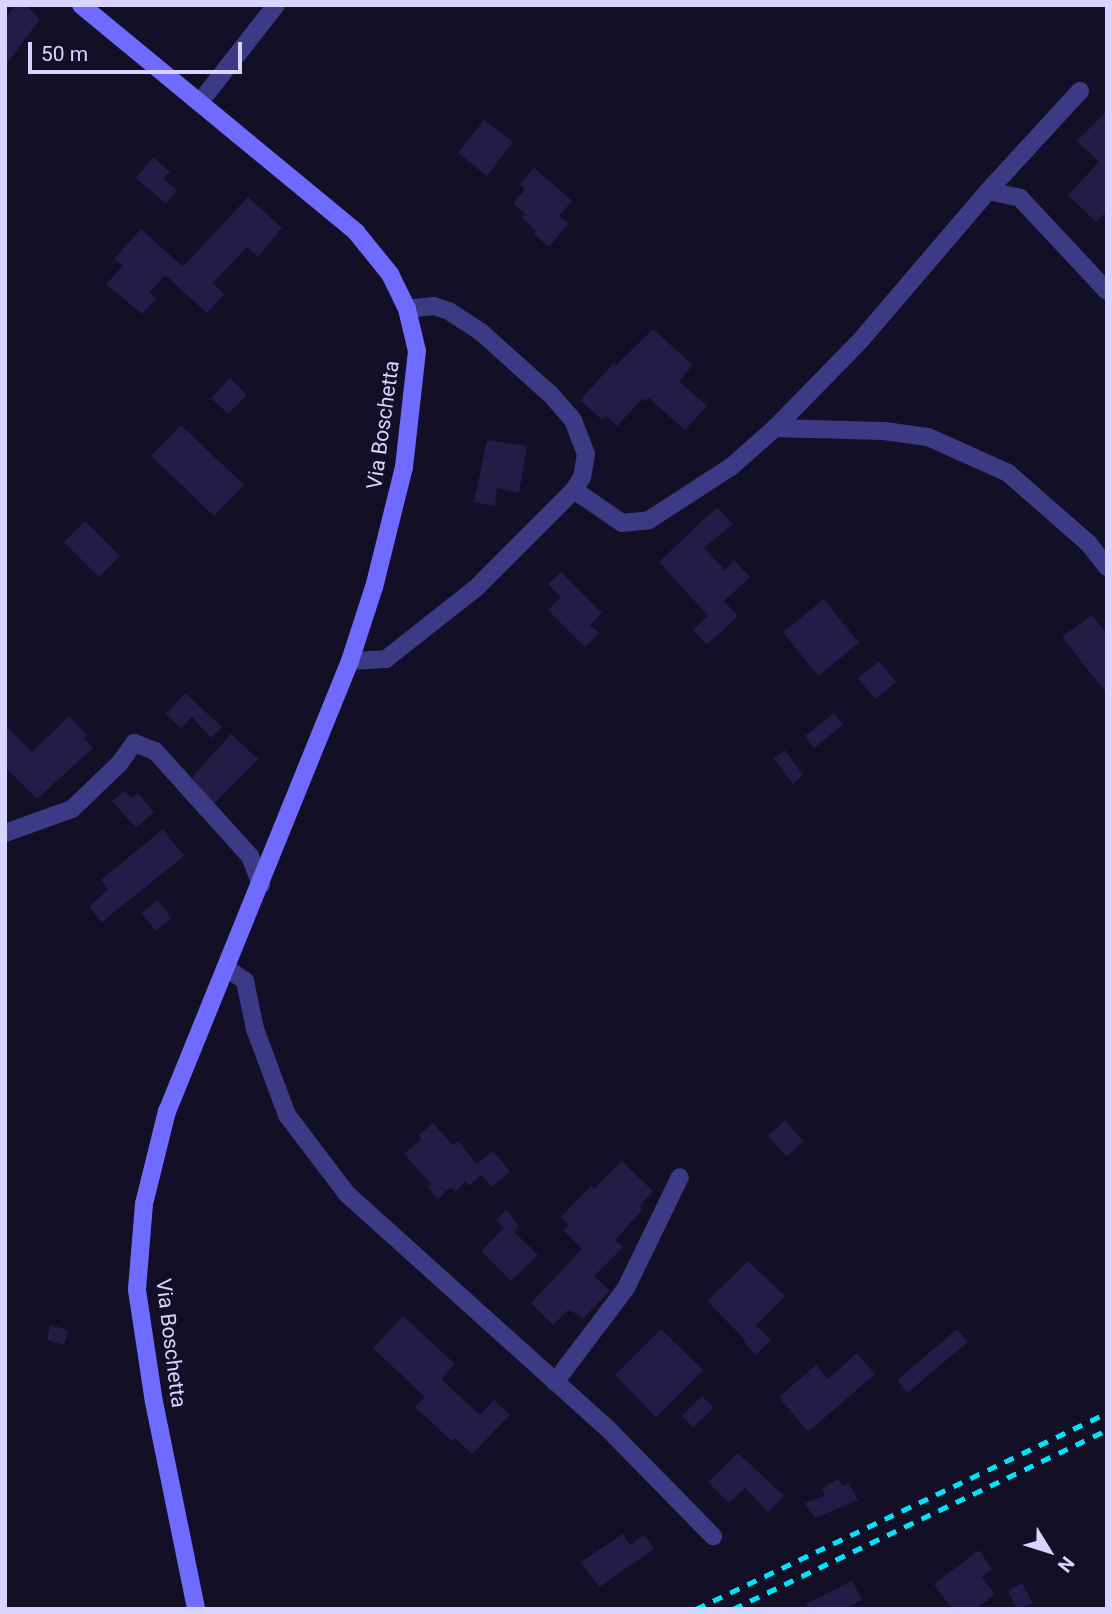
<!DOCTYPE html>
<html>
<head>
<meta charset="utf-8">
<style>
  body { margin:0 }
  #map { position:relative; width:1112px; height:1614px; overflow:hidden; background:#130f26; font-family:Roboto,sans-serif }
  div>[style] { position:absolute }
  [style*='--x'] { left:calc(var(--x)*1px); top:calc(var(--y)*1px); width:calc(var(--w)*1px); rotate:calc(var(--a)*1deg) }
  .building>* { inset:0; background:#241b47 }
  .lane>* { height:18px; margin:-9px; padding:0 9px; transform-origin:9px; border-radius:9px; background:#3d3a85 }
  .street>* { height:18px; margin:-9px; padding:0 9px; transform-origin:9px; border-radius:9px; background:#3d3a85 }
  .secondary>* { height:18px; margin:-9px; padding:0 9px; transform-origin:9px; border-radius:9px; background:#6f6bff }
  .rail>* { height:5px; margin-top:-2.5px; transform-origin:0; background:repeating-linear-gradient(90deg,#00e5ff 0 10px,transparent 0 19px) }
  span { translate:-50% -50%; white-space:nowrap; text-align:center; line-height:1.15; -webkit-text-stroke:5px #130f26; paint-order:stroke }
  .street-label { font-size:21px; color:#d9d4ff }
  .frame { position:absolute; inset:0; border:7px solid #d9d4ff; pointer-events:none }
  .north { position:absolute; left:1014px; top:1516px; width:70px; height:70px; -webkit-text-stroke:5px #130f26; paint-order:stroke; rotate:128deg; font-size:19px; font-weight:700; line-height:28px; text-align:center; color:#d9d4ff }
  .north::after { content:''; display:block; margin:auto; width:24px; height:32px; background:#d9d4ff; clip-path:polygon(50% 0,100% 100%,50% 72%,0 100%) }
  .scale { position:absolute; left:28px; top:42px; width:214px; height:32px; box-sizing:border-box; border:4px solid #d9d4ff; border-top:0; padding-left:9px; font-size:21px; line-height:24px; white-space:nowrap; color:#d9d4ff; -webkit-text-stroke:5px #130f26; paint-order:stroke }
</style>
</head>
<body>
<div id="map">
  <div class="building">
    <i style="clip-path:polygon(16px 5px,25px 5px,40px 19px,5px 66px,5px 18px)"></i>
    <i style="clip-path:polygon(1107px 111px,1107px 211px,1096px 222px,1068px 195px,1099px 162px,1077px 141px)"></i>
    <i style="clip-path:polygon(484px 120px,513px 142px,487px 176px,458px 153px)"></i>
    <i style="clip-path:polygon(153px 157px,170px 172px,164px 179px,177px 190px,166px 204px,136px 178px)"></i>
    <i style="clip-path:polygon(534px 168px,572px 201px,559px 216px,568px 224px,549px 247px,533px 233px,536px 231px,522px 218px,525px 214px,513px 203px,525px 189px,520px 184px)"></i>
    <i style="clip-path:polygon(248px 197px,282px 228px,258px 257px,247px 247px,213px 283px,224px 294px,207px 313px,165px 275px,150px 292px,156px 299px,142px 314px,106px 284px,123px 266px,114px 259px,141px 229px,183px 267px)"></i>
    <i style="clip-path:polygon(653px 329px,693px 365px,679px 381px,707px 406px,685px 430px,649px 398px,646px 402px,643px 398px,617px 426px,606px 416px,602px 420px,580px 400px,614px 363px,616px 365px)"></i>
    <i style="clip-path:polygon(230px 378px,247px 395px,228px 414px,211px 398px)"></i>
    <i style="clip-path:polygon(181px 425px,244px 485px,214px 516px,151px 456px)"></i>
    <i style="clip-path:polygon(487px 440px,527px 446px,519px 493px,497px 488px,495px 506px,474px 502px)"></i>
    <i style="clip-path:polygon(717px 507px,733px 524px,704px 548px,725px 570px,734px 560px,750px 577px,724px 601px,738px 616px,707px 645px,693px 630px,708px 616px,659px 562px)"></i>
    <i style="clip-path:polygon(85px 521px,120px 556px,99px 577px,64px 542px)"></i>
    <i style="clip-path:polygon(561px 572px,602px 613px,590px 625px,599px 633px,585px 647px,548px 610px,561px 597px,548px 584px)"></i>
    <i style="clip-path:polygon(824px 599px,859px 643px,818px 676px,783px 632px)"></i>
    <i style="clip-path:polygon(1092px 615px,1107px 634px,1107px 694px,1062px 637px)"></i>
    <i style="clip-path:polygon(879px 661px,896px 682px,875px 699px,858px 678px)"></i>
    <i style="clip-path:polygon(185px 693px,222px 727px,211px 738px,192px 717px,181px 728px,166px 714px)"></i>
    <i style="clip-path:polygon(834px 713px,843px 725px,814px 748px,805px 736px)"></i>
    <i style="clip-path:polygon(69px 716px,88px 736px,84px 738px,93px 748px,37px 799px,5px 767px,5px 725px,32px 752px)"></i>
    <i style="clip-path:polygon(231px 734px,258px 759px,213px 804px,192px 777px)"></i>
    <i style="clip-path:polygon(785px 750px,803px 775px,793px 784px,774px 758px)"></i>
    <i style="clip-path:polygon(125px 791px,131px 798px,138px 793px,154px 812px,136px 828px,112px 801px)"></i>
    <i style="clip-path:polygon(163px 829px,184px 856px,102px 922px,89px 907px,108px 889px,101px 880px)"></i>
    <i style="clip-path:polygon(158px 900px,171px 918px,156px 931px,142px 913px)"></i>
    <i style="clip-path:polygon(785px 1120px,803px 1141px,787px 1157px,768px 1136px)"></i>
    <i style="clip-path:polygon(433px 1123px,453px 1145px,458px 1141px,477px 1164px,493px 1151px,510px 1171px,492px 1187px,481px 1175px,469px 1186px,465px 1182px,455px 1192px,451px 1187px,438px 1199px,427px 1187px,431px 1184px,404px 1154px,422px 1139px,419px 1135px)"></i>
    <i style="clip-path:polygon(622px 1161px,653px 1191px,640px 1206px,643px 1209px,615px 1240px,623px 1247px,594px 1276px,610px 1291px,583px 1319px,569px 1309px,553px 1325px,531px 1303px,582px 1249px,563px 1230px,569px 1225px,561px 1217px,591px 1186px,594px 1189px)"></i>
    <i style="clip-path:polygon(507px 1210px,519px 1226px,514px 1232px,538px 1255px,511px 1281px,481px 1251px,504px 1228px,496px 1220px)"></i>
    <i style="clip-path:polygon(748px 1261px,785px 1296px,756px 1325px,771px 1340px,755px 1355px,744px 1342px,746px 1341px,707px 1301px)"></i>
    <i style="clip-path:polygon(403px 1316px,455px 1364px,441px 1379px,480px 1415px,494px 1400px,510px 1415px,472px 1454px,455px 1438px,452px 1441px,415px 1407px,425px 1397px,373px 1348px)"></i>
    <i style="clip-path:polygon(50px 1325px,68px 1330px,64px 1345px,47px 1340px)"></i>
    <i style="clip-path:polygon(661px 1329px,703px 1370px,656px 1417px,615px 1375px)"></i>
    <i style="clip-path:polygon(957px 1329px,968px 1342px,907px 1393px,897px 1380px)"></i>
    <i style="clip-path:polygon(857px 1353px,875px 1374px,808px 1432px,779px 1397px,816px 1365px,828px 1379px)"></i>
    <i style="clip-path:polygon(702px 1396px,714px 1408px,693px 1427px,682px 1416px)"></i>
    <i style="clip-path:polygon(738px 1453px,784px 1496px,768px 1512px,745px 1488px,729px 1503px,708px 1482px)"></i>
    <i style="clip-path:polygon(838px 1479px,843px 1486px,849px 1483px,858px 1500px,815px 1518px,805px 1503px,825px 1496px,822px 1488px)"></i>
    <i style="clip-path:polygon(623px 1534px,630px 1545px,644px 1535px,654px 1549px,599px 1587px,581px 1562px)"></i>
    <i style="clip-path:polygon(979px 1550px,992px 1569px,982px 1577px,995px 1594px,975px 1609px,952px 1609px,934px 1584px)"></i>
    <i style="clip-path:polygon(852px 1581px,862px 1600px,844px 1609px,809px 1609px,806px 1604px)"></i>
    <i style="clip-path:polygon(1022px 1583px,1033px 1603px,1017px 1609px,1008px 1591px)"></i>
  </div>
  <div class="lane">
    <i style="--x:200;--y:102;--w:123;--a:-51.9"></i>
    <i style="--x:988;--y:191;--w:136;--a:-47.4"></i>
    <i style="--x:775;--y:428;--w:122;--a:-45.7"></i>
    <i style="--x:860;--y:341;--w:197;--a:-49.5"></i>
    <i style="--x:988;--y:191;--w:33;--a:12"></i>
    <i style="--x:1020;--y:198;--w:127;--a:46.9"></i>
    <i style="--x:574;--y:490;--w:58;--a:34.5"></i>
    <i style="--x:622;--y:523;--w:27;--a:-6"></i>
    <i style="--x:649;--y:520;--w:99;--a:-33"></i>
    <i style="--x:732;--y:466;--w:57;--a:-41.5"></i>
    <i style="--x:775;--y:428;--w:109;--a:1.6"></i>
    <i style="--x:884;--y:431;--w:44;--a:7.8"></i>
    <i style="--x:928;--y:437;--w:88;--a:24.2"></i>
    <i style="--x:1008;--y:473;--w:108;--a:41.2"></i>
    <i style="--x:1089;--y:544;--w:29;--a:52"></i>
    <i style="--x:5;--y:833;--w:71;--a:-19.7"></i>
    <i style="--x:72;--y:809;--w:65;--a:-43.8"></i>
    <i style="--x:119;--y:764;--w:26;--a:-54"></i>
    <i style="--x:134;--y:743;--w:22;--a:21"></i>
    <i style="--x:155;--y:751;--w:142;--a:47.9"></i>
    <i style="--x:250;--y:856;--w:31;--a:69"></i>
  </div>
  <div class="street">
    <i style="--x:350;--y:661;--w:36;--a:-3"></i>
    <i style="--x:386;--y:659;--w:115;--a:-38.3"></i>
    <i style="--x:476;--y:588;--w:139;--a:-45"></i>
    <i style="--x:574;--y:490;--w:15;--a:-58"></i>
    <i style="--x:582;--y:477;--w:23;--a:-80"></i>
    <i style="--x:586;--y:454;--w:36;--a:-111"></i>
    <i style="--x:573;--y:420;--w:35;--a:-131"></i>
    <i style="--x:550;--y:394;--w:93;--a:-138.1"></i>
    <i style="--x:481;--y:332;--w:38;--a:-147"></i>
    <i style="--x:449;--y:311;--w:16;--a:-162"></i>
    <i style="--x:434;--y:306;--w:27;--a:174"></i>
    <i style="--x:226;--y:968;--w:23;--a:34"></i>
    <i style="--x:245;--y:981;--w:49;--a:78.2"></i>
    <i style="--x:255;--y:1029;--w:92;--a:69.6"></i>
    <i style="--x:287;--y:1115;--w:99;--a:52.8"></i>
    <i style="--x:347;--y:1194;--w:355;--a:42"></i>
    <i style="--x:611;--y:1432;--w:146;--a:45.6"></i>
    <i style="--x:555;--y:1382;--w:118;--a:-52.9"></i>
    <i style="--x:626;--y:1288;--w:123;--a:-64.1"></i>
  </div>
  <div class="secondary">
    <i style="--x:81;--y:5;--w:357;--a:39.5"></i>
    <i style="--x:356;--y:232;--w:54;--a:51"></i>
    <i style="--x:390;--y:274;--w:39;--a:64"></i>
    <i style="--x:407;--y:309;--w:43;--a:76.6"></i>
    <i style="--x:417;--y:351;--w:117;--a:96.4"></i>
    <i style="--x:404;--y:467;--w:124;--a:104"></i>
    <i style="--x:374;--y:587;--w:78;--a:108"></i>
    <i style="--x:350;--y:661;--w:486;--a:112.1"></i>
    <i style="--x:167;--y:1111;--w:96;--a:103.9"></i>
    <i style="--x:144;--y:1204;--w:86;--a:94.7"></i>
    <i style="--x:137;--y:1290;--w:113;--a:81.4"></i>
    <i style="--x:154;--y:1402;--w:211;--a:78.5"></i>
  </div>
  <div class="rail">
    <i style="--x:696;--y:1609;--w:455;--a:-25.5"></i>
    <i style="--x:733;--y:1609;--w:415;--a:-25.6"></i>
  </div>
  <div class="street-label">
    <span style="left:383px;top:425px;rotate:-82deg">Via Boschetta</span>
    <span style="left:171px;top:1343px;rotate:83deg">Via Boschetta</span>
  </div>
  <div class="frame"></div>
  <div class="north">N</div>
  <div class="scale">50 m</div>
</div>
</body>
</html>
